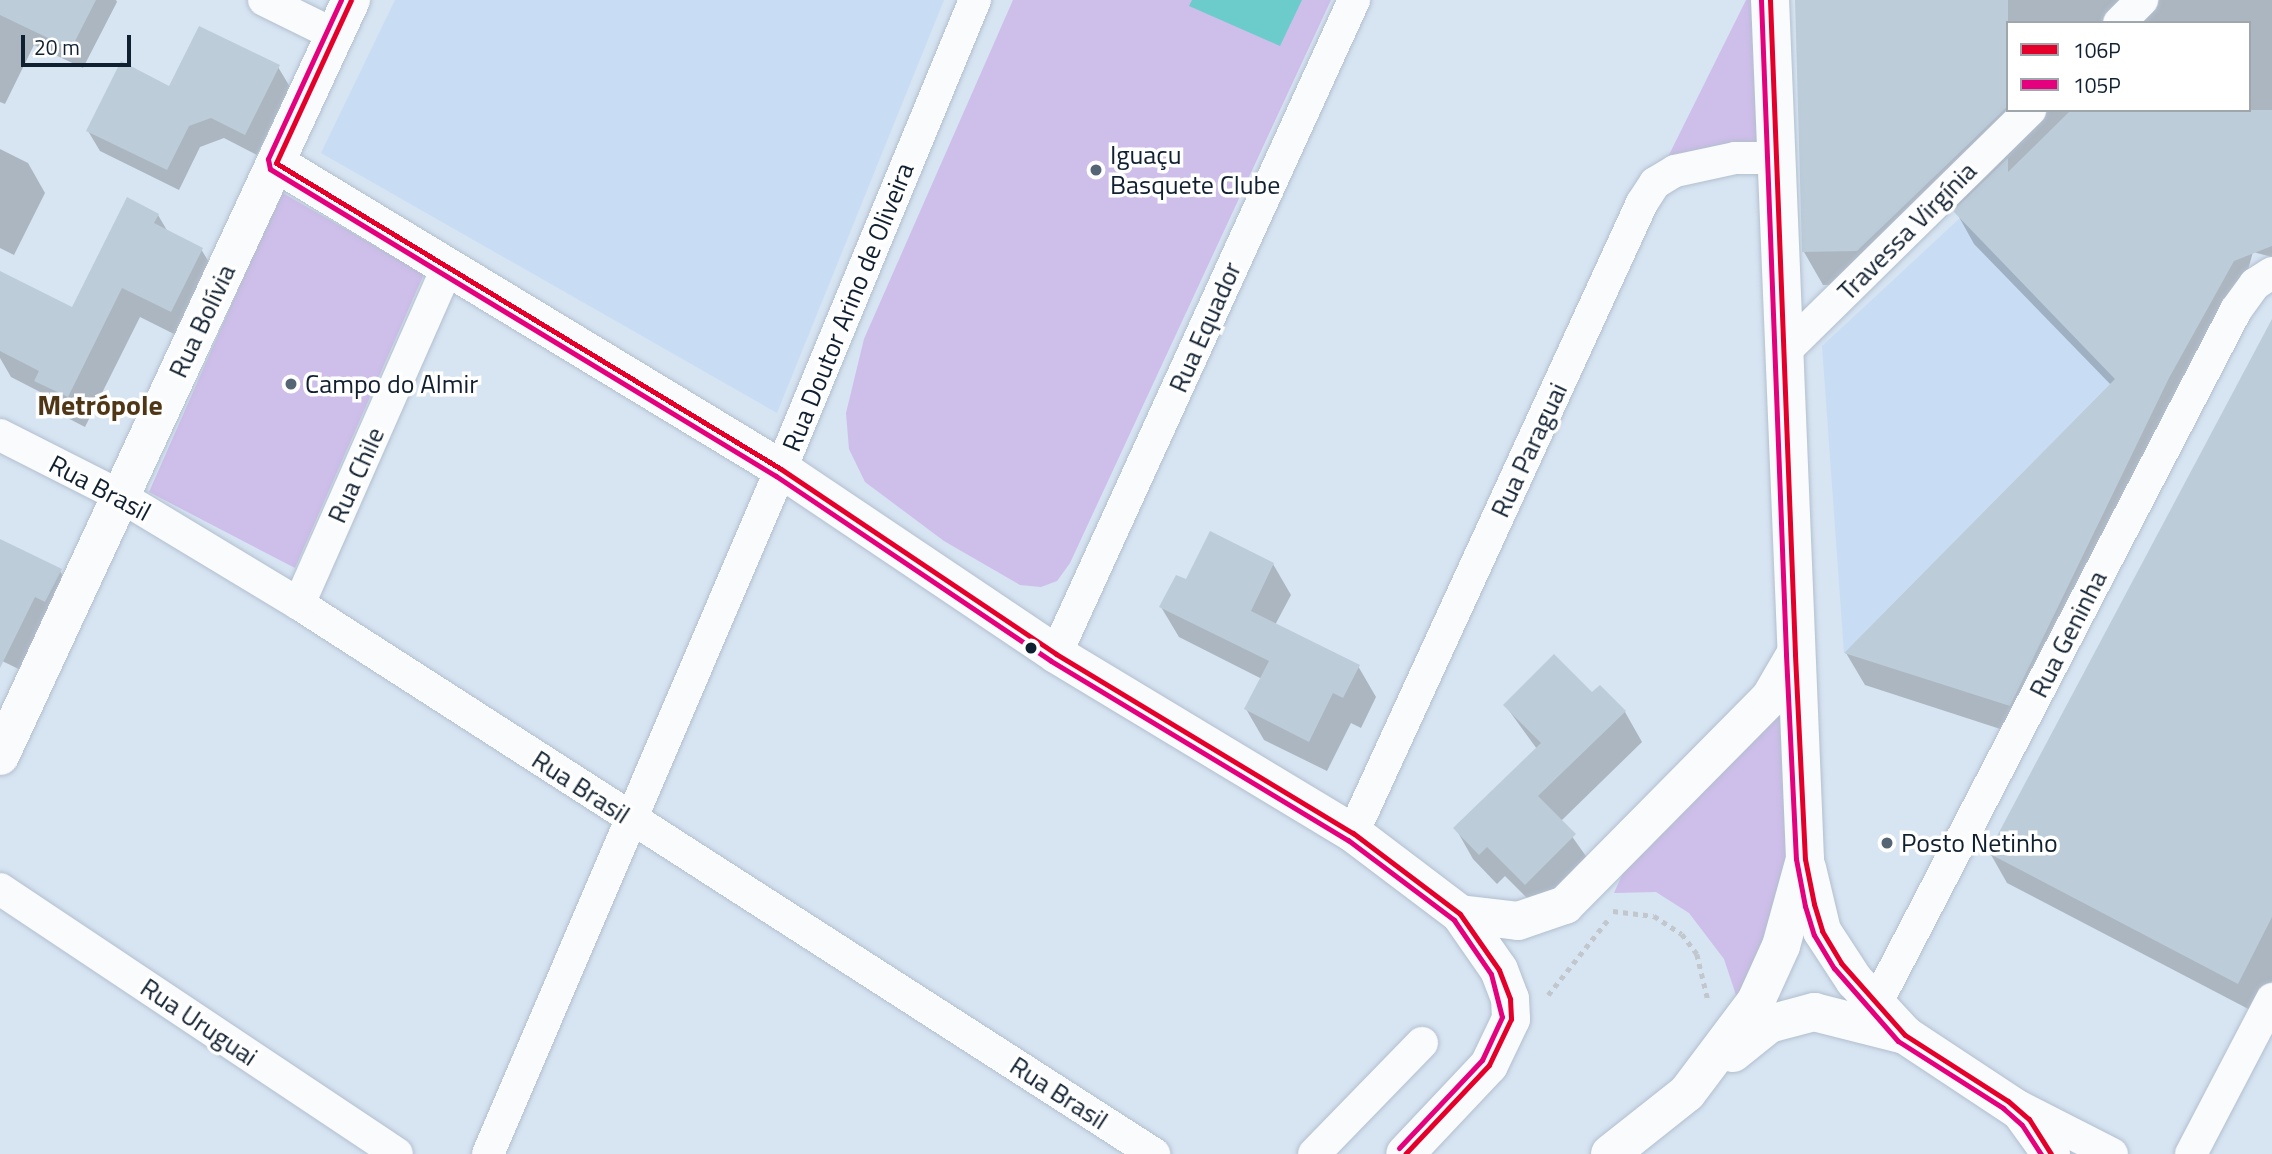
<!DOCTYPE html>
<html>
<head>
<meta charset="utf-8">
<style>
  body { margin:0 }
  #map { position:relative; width:2272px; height:1154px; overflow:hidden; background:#d7e4f2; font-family:"Titillium Web",sans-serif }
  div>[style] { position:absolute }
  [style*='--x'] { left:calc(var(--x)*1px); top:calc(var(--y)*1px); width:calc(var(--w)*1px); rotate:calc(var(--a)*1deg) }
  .built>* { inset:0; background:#c8ddf4 }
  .green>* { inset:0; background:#cebeea }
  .water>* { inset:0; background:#6ccccc }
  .shadow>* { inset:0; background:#0003 }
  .building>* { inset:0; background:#bcccd9 }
  .path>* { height:4.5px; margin-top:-2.25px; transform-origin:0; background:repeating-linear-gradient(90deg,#c1c7cd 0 5px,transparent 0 10px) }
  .roads { filter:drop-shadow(0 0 2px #b2bfce) drop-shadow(0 0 2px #b2bfce) }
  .street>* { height:32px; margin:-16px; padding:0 16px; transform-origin:16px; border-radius:16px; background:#f9fbfd }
  .secondary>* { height:38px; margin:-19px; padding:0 19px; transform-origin:19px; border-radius:19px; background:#f9fbfd }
  .bus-1>* { height:5px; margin:-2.5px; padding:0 2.5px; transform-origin:2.5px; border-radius:2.5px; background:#e4002b }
  .bus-2>* { height:5px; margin:-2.5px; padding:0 2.5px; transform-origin:2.5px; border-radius:2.5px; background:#e5007d }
  .dots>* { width:19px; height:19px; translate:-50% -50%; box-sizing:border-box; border:4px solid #fff; border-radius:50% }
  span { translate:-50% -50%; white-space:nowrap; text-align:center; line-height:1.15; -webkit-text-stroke:7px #fff; paint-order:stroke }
  .poi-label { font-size:26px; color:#102030 }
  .left { translate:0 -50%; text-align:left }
  .street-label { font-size:26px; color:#102030 }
  .neighbourhood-label { font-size:28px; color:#4f3615; font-weight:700 }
  .legend { position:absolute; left:2006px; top:21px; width:245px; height:91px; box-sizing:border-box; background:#fff; border:2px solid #9fa6ac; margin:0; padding:9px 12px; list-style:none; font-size:21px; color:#102030 }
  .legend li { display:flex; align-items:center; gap:14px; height:35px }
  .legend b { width:35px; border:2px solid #9fa6ac }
  .scale { position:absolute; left:21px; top:35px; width:110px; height:32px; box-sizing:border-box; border:4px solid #102030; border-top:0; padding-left:9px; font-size:21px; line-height:24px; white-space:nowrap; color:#102030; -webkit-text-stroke:5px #fff; paint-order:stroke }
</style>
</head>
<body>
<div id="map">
  <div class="built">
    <i style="clip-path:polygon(395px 0,944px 0,777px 413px,321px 153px)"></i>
    <i style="clip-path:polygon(1960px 218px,2115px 379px,1844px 653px,1822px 346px)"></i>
  </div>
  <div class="green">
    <i style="clip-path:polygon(1013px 0,1331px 0,1070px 563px,1057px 581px,1041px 587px,1020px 585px,944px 541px,865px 482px,849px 449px,846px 413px,864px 339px)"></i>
    <i style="clip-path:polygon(1746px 0,1770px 0,1776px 158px,1655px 183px)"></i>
    <i style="clip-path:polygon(281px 192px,424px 274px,295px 568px,149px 492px)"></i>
    <i style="clip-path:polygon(1789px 701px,1793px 875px,1741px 1010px,1724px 959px,1689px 913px,1656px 892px,1614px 893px,1629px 859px)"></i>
  </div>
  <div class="water">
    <i style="clip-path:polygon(1192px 0,1302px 0,1280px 46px,1189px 6px)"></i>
  </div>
  <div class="shadow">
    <i style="clip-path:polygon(0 0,116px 0,117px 2px,83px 68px,34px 45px,5px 104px,0 102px)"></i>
    <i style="clip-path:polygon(evenodd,1798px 0,2272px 0,2272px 257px,2253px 252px,2240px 298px,2028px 738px,1865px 685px,1846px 653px,2111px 385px,1974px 244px,1954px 208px,1876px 284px,1823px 285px,1804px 252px,1798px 0,2008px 23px,2249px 23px,2249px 110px,2008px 110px,2008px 23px)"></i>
    <i style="clip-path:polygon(278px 67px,290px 87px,257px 155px,224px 138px,200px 147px,179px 190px,100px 151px,88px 131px,169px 88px)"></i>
    <i style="clip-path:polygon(0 149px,28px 163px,45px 193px,14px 255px,0 248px)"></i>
    <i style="clip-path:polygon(158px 215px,168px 232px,201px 249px,219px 279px,188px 341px,140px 317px,85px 427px,54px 411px,44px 394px,11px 377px,0 358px,0 334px,73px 309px)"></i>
    <i style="clip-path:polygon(2272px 330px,2272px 981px,2256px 1013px,2007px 883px,1990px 853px)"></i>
    <i style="clip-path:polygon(0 540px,60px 571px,78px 601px,29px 674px,0 660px)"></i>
    <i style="clip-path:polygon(1273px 564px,1291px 595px,1275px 625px,1358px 666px,1376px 697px,1361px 728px,1351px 723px,1327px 771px,1264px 740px,1246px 709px,1262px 679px,1179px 637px,1161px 607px,1187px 582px)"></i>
    <i style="clip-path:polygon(1592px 695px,1625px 712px,1642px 742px,1561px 821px,1593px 866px,1543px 914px,1505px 876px,1497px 884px,1473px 859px,1456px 829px,1537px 749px,1505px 705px)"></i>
  </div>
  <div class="building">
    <i style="clip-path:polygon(0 0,96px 0,71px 49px,0 15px)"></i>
    <i style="clip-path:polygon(1795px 0,2008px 0,2008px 106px,1857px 251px,1802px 252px)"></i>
    <i style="clip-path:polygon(199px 26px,280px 65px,245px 135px,211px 118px,189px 126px,167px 170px,86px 131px,121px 61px,169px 86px)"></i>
    <i style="clip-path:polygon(2071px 110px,2272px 110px,2272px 246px,2234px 261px,2169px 378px,2010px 706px,1844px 653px,2115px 379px,1953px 211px,2008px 158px,2008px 172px)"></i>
    <i style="clip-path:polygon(127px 197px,159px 214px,154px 223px,203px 248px,171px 312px,122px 288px,68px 397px,34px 381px,39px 371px,0 351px,0 271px,72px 307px)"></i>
    <i style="clip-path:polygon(2272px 319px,2272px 917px,2238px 984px,1988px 853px)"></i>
    <i style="clip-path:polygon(1210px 531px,1274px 563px,1251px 611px,1360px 665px,1343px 698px,1333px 693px,1309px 742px,1244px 709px,1269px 661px,1159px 607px,1176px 575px,1186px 579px)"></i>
    <i style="clip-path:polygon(0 539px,62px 569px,45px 602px,35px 597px,0 668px)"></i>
    <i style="clip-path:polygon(1554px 654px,1592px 692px,1600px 685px,1626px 711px,1538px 796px,1576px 834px,1525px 885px,1487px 847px,1479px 855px,1453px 828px,1541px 743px,1503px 705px)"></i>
  </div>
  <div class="path">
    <i style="--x:1613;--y:911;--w:41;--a:7"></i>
    <i style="--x:1654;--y:916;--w:33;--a:33"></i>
    <i style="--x:1682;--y:934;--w:25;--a:53"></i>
    <i style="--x:1697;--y:954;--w:47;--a:76.6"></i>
    <i style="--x:1548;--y:995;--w:100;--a:-51.5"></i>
  </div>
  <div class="roads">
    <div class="street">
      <i style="--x:264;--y:0;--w:79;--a:26.2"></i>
      <i style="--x:2119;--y:23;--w:33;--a:-45"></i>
      <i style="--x:1785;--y:351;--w:344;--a:-44.5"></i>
      <i style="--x:0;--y:435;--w:135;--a:26.9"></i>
      <i style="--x:120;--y:496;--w:209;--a:31.1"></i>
      <i style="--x:299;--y:604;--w:1017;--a:32.75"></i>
      <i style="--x:299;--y:604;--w:366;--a:-66.2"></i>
      <i style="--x:1056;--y:654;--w:719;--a:-65.5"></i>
      <i style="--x:1353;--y:833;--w:693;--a:-65.36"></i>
      <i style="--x:1642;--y:203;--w:24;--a:-57"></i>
      <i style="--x:1655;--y:183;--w:23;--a:-31"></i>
      <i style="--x:1675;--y:171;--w:61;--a:-12.2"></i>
      <i style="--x:1735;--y:158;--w:41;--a:0"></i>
      <i style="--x:0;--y:889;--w:477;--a:33.7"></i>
      <i style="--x:1876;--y:1004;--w:782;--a:-62.58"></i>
      <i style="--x:2236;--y:310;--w:32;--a:-54"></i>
      <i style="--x:2255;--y:284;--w:20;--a:-33"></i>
      <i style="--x:2014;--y:1104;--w:110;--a:27"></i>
      <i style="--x:488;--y:1154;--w:745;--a:-66.84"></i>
      <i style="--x:781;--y:469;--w:508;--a:-67.53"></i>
      <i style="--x:1314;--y:1154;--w:155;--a:-45.8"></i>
      <i style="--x:2191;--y:1154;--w:175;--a:-62.4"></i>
    </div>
    <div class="secondary">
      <i style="--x:276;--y:163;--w:590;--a:31.21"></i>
      <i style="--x:781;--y:469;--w:331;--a:33.9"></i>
      <i style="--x:1056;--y:654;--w:347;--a:31.1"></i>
      <i style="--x:1353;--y:833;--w:134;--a:37.1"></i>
      <i style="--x:1460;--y:914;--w:68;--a:55.1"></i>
      <i style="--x:1499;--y:970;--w:31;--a:69"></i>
      <i style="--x:1510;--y:999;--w:20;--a:87"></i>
      <i style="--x:1511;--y:1019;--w:51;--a:115.6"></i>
      <i style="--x:1489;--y:1065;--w:122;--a:133.3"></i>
      <i style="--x:0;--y:756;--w:834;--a:-65.1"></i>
      <i style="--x:1807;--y:868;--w:65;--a:76.6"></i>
      <i style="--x:1822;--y:931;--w:59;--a:56.9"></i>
      <i style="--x:1854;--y:980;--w:75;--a:47.2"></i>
      <i style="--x:1905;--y:1035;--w:138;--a:33.5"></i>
      <i style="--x:2020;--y:1111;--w:53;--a:54.2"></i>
      <i style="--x:1460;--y:914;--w:58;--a:6.9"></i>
      <i style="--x:1518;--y:921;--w:50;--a:-18.8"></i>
      <i style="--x:1565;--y:905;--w:291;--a:-45.3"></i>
      <i style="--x:1770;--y:698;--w:50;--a:-59.8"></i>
      <i style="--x:1733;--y:1053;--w:46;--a:-38.9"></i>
      <i style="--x:1769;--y:1024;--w:47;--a:-14.9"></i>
      <i style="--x:1814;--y:1012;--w:94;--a:14.2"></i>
      <i style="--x:1610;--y:1154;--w:98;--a:-38.4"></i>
      <i style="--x:1687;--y:1093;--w:115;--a:-53.1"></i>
      <i style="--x:1756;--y:1001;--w:60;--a:-65.6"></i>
      <i style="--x:1781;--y:946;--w:90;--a:-74.6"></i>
      <i style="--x:1805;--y:859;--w:860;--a:-92.33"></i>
    </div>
  </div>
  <div class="bus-1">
    <i style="--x:351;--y:0;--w:179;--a:114.7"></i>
    <i style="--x:276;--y:163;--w:590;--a:31.21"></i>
    <i style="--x:781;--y:469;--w:331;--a:33.9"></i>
    <i style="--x:1056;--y:654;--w:347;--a:31.1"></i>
    <i style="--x:1353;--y:833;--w:134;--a:37.1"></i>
    <i style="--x:1460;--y:914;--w:68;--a:55.1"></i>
    <i style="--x:1499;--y:970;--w:31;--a:69"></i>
    <i style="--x:1510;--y:999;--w:20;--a:87"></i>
    <i style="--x:1511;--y:1019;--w:51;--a:115.6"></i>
    <i style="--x:1489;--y:1065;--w:122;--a:133.3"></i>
    <i style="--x:1770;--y:0;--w:655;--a:87.81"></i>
    <i style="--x:1795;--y:655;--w:204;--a:87.2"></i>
    <i style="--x:1805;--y:859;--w:46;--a:78.7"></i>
    <i style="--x:1814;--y:904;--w:28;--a:73"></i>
    <i style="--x:1822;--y:931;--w:37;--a:59"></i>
    <i style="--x:1841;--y:963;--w:96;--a:48.4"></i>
    <i style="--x:1905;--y:1035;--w:122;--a:32.7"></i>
    <i style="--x:2008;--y:1101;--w:28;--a:41"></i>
    <i style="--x:2029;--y:1119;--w:41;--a:57.8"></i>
  </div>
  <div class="bus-2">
    <i style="--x:341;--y:0;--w:175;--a:114.7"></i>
    <i style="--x:268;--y:159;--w:10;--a:79"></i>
    <i style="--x:270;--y:169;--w:592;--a:31.25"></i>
    <i style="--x:776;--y:476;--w:331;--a:33.9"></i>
    <i style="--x:1051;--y:661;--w:347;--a:31.1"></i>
    <i style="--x:1348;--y:840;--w:133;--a:37"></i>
    <i style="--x:1454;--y:920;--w:65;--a:55.6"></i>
    <i style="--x:1491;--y:974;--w:44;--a:75.7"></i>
    <i style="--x:1502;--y:1017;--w:47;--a:114.9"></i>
    <i style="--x:1482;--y:1060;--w:121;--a:133.3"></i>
    <i style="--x:1761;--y:0;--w:655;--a:87.81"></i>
    <i style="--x:1786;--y:655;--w:204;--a:87.2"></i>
    <i style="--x:1796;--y:859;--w:48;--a:79.2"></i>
    <i style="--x:1805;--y:906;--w:30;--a:73"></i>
    <i style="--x:1814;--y:935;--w:39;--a:59"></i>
    <i style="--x:1834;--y:968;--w:97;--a:48.8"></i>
    <i style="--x:1898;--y:1041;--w:125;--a:32.5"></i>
    <i style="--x:2003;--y:1108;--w:25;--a:42"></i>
    <i style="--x:2022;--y:1125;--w:35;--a:57"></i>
  </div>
  <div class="dots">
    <i style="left:1096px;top:170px;background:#566574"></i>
    <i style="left:291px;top:384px;background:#566574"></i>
    <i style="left:1031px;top:648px;background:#102030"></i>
    <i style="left:1887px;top:843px;background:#566574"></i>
  </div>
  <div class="poi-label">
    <span class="left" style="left:1110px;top:170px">Iguaçu<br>Basquete Clube</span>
    <span class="left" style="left:305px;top:384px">Campo do Almir</span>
    <span class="left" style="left:1901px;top:843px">Posto Netinho</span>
  </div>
  <div class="street-label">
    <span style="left:1907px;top:231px;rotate:-45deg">Travessa Virgínia</span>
    <span style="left:848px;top:307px;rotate:-68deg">Rua Doutor Arino de Oliveira</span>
    <span style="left:202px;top:321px;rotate:-65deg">Rua Bolívia</span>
    <span style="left:1205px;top:327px;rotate:-66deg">Rua Equador</span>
    <span style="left:1529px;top:450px;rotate:-65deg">Rua Paraguai</span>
    <span style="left:356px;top:475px;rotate:-66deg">Rua Chile</span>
    <span style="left:100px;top:488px;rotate:28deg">Rua Brasil</span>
    <span style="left:2068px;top:634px;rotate:-63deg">Rua Geninha</span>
    <span style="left:581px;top:787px;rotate:33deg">Rua Brasil</span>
    <span style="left:199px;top:1022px;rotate:34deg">Rua Uruguai</span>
    <span style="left:1059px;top:1093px;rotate:33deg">Rua Brasil</span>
  </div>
  <div class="neighbourhood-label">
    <span style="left:100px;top:405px">Metrópole</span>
  </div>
  <ul class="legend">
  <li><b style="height:9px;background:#e4002b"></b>106P</li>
  <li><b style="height:9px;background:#e5007d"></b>105P</li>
  </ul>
  <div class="scale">20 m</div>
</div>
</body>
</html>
